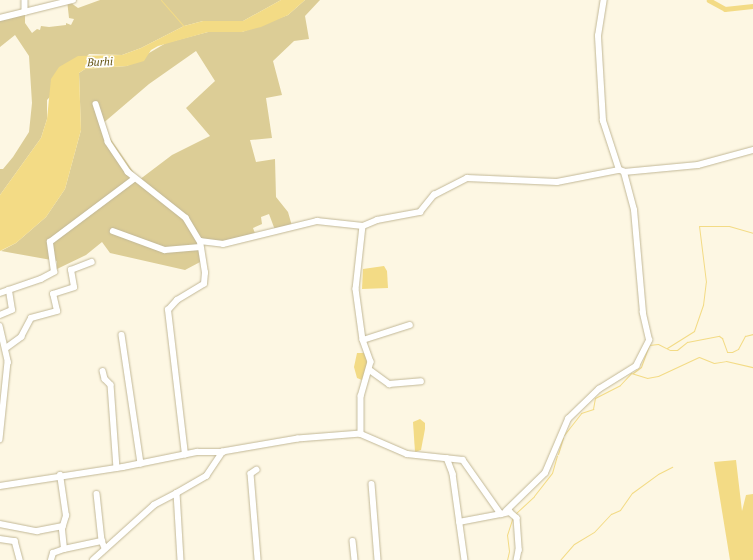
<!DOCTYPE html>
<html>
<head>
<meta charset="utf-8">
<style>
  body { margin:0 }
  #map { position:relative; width:753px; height:560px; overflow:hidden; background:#fdf7e3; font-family:"PT Serif",serif }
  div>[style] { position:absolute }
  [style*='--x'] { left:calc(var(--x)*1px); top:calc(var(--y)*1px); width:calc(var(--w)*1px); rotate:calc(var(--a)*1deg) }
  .green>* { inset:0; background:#dccd96 }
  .water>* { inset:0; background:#f3db85 }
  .stream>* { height:1px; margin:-0.5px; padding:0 0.5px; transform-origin:0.5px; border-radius:0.5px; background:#f3db85 }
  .canal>* { height:4.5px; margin:-2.25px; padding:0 2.25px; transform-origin:2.25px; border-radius:2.25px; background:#f3db85 }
  .roads { filter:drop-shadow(0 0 1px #c2b897) drop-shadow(0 0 1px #c2b897) }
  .minor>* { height:5.5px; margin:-2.75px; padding:0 2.75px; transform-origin:2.75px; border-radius:2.75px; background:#fff }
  span { translate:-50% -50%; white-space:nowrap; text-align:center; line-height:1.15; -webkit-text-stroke:3.5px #fff; paint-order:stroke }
  .water-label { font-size:11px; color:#62510f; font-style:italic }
</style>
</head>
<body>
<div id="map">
  <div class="green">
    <i style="clip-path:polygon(67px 0,78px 8px,100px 0,281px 0,243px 21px,203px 21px,184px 26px,141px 48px,122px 55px,89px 54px,47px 100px,47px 119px,41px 138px,0 195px,0 169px,3px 169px,13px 157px,29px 132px,32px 103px,29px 56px,15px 35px,0 47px,0 18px,25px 12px,25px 23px,32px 33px,37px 29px,40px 30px,41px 26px,49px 27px,66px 25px,66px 23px,71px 25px,74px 19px,69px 18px)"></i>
    <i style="clip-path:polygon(evenodd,305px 0,320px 0,305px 16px,309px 39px,294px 41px,273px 61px,282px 95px,266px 98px,272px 138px,250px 140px,256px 162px,275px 159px,276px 197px,288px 212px,292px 226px,275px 230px,269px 214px,261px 217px,262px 224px,253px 228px,256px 236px,228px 243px,202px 239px,202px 261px,185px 270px,110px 253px,102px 242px,86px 255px,57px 269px,57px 261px,1px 251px,16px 243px,46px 217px,65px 189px,81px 130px,79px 73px,85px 69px,127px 66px,166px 43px,208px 32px,242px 32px,288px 15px,305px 0,196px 51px,215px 81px,186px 108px,210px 136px,172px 155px,139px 180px,101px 125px,149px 84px,196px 51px)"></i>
  </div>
  <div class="water">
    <i style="clip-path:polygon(281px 0,305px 0,288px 15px,261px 27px,242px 32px,208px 32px,158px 46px,151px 50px,144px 61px,127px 66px,85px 69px,79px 73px,81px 130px,65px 189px,46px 217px,16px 243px,0 251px,0 195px,41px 138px,47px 119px,51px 79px,59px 67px,78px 56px,122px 55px,141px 48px,184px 26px,203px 21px,243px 21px)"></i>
    <i style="clip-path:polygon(384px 266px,387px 271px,388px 288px,362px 289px,363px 269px)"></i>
    <i style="clip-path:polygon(357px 353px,367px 353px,370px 360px,366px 378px,362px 380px,357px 378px,354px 367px)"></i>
    <i style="clip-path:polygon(420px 419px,425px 423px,425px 429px,421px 450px,415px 452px,413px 422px)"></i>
    <i style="clip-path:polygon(736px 460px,742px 511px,746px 495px,753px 494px,753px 560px,730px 560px,714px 462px)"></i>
  </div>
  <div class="stream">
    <i style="--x:161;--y:0;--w:35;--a:49"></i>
    <i style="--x:667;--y:348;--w:32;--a:-32"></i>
    <i style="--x:694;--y:331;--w:28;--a:-71"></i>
    <i style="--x:703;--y:305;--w:23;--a:-83"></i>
    <i style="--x:706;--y:282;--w:56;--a:-97.1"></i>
    <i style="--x:699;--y:226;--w:30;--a:0"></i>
    <i style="--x:729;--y:226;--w:25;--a:16"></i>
    <i style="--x:633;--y:373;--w:10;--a:-37"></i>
    <i style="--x:641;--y:367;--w:23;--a:-70"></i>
    <i style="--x:649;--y:345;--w:9;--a:-6"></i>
    <i style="--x:658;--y:344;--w:13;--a:27"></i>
    <i style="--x:670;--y:350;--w:7;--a:0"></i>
    <i style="--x:677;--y:350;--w:13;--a:-39"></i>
    <i style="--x:687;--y:342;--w:33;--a:-11"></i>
    <i style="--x:719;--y:336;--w:4;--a:34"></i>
    <i style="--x:722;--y:338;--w:15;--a:70"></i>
    <i style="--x:727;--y:352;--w:5;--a:0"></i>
    <i style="--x:732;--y:352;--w:7;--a:-27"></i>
    <i style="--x:738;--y:349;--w:15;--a:-62"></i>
    <i style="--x:745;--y:336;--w:8;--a:-14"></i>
    <i style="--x:564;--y:435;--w:28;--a:-52"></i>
    <i style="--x:581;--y:413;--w:13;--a:-18"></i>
    <i style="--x:593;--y:409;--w:11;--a:-80"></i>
    <i style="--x:595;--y:398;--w:28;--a:-27"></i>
    <i style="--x:620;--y:385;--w:16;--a:-47"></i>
    <i style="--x:631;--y:373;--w:17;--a:17"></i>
    <i style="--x:647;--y:378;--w:11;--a:-10"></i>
    <i style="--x:658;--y:376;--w:45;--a:-24.9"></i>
    <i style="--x:699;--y:357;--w:16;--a:22"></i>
    <i style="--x:714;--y:363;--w:12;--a:-9"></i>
    <i style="--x:726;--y:361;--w:28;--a:13"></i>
    <i style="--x:558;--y:454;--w:17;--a:-73"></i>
    <i style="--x:515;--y:514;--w:26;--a:-43"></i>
    <i style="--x:534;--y:496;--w:29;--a:-52"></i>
    <i style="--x:552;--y:473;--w:18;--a:-74"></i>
    <i style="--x:507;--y:560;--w:9;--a:-77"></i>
    <i style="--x:509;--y:551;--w:16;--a:-97"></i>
    <i style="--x:507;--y:535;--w:19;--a:-72"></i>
    <i style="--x:560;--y:560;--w:21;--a:-49"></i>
    <i style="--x:574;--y:544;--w:23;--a:-31"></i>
    <i style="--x:594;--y:532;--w:25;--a:-47"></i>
    <i style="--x:611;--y:514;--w:10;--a:-24"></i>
    <i style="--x:620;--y:510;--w:21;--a:-55"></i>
    <i style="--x:632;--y:493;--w:32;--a:-36"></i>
    <i style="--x:658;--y:474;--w:16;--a:-27"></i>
  </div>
  <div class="canal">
    <i style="--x:709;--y:0;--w:18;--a:29"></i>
    <i style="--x:725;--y:9;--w:28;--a:-6"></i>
  </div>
  <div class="roads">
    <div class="minor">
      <i style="--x:25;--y:0;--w:12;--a:90"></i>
      <i style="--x:0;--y:18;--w:75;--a:-13.9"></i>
      <i style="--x:96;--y:104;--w:40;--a:72"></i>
      <i style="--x:108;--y:142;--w:36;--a:56"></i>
      <i style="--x:128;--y:172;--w:74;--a:38.4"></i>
      <i style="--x:186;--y:218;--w:27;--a:59"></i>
      <i style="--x:200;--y:241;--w:23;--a:7"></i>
      <i style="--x:223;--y:244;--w:97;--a:-13.7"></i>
      <i style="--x:317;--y:221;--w:46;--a:6.2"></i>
      <i style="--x:363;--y:226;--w:63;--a:96.3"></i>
      <i style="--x:356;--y:289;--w:51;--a:82.2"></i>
      <i style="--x:363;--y:340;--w:23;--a:70"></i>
      <i style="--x:371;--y:362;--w:35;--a:106"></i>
      <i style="--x:361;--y:396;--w:38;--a:90"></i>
      <i style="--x:361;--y:434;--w:63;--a:175.5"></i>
      <i style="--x:298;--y:439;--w:76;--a:170.2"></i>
      <i style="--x:223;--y:452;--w:29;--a:124"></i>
      <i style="--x:207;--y:476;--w:34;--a:150"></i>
      <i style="--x:177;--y:493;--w:67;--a:86.6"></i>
      <i style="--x:624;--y:172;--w:74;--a:-5.4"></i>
      <i style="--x:698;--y:165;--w:57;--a:-15.3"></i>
      <i style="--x:363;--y:226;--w:15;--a:-23"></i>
      <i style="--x:377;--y:220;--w:44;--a:-10.5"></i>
      <i style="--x:420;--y:212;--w:22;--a:-51"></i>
      <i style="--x:434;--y:195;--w:37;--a:-27"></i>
      <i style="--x:467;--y:178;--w:90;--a:2.5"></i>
      <i style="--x:557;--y:182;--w:63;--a:-11"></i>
      <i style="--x:113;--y:231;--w:55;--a:20.1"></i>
      <i style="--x:165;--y:250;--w:35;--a:-5"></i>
      <i style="--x:0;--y:293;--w:43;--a:-18.9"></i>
      <i style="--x:41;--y:279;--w:15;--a:-28"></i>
      <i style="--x:54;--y:272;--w:30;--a:-98"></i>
      <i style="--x:50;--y:242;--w:105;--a:-36.9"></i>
      <i style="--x:0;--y:315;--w:13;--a:-23"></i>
      <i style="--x:12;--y:310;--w:20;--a:-99"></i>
      <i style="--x:0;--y:326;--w:37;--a:77"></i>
      <i style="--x:8;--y:362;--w:78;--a:95.9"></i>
      <i style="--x:122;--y:335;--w:130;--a:81.6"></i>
      <i style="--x:363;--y:340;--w:49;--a:-17.7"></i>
      <i style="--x:6;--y:348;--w:19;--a:-36"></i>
      <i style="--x:21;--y:337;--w:21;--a:-62"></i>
      <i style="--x:31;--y:318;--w:27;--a:-15"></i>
      <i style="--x:57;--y:311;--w:17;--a:-103"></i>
      <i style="--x:53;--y:294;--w:22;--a:-18"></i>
      <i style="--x:74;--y:287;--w:17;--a:-100"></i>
      <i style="--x:71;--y:270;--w:22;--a:-21"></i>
      <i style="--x:370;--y:370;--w:24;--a:36"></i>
      <i style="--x:389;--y:384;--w:32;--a:-5"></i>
      <i style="--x:103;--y:371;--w:8;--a:76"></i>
      <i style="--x:105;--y:379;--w:8;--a:45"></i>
      <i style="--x:111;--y:385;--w:83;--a:85.9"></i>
      <i style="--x:361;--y:434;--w:50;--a:23.5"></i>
      <i style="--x:407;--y:454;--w:56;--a:6.1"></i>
      <i style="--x:463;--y:460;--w:66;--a:54.9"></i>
      <i style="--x:501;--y:514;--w:9;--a:-13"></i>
      <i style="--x:510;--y:512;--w:9;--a:41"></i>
      <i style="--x:517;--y:518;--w:32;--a:86"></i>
      <i style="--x:519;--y:550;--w:10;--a:101"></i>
      <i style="--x:185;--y:455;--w:146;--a:-96.7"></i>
      <i style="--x:168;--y:310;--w:13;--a:-48"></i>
      <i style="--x:177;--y:300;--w:31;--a:-31"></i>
      <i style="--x:204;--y:284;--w:11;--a:-85"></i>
      <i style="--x:205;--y:273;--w:32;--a:-99"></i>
      <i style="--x:447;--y:458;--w:17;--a:69"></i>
      <i style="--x:453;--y:474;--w:87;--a:82.1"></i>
      <i style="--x:257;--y:470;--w:7;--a:146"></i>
      <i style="--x:251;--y:474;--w:86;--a:85.3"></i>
      <i style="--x:372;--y:484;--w:76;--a:85.5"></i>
      <i style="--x:0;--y:486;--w:124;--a:-8.8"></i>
      <i style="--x:123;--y:467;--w:76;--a:-11.5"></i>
      <i style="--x:197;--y:452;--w:26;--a:0"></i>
      <i style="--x:97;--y:494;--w:47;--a:83.9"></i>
      <i style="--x:102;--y:541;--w:8;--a:67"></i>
      <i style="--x:506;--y:511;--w:54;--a:-44.3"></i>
      <i style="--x:545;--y:473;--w:59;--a:-66.9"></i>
      <i style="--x:568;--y:419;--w:43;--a:-44.1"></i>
      <i style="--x:599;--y:389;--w:44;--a:-31.9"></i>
      <i style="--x:636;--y:366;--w:29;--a:-63"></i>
      <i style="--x:649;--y:340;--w:28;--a:-103"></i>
      <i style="--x:643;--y:313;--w:103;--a:-95"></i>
      <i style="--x:634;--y:210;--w:39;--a:-105"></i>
      <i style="--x:624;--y:172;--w:5;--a:-158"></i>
      <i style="--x:619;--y:170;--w:52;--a:-108.1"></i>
      <i style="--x:603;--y:121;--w:85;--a:-93.4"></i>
      <i style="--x:598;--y:36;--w:36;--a:-81"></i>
      <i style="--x:459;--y:522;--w:43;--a:-10.8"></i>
      <i style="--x:0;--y:524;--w:38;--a:11"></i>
      <i style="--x:37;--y:531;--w:26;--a:-11"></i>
      <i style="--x:0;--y:539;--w:15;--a:8"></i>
      <i style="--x:15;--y:541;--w:20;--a:75"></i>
      <i style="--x:353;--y:541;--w:19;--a:84"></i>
      <i style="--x:64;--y:549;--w:39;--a:-12"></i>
      <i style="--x:51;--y:560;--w:7;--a:-74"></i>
      <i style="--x:53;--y:553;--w:12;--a:-20"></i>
      <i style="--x:64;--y:549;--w:20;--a:-96"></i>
      <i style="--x:62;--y:529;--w:14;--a:-73"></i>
      <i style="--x:66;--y:516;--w:41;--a:-98.3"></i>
      <i style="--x:93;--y:560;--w:82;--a:-42"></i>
      <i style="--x:154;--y:505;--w:26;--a:-28"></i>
    </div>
  </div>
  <div class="water-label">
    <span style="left:100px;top:62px;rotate:-2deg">Burhi</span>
  </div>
</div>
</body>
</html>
